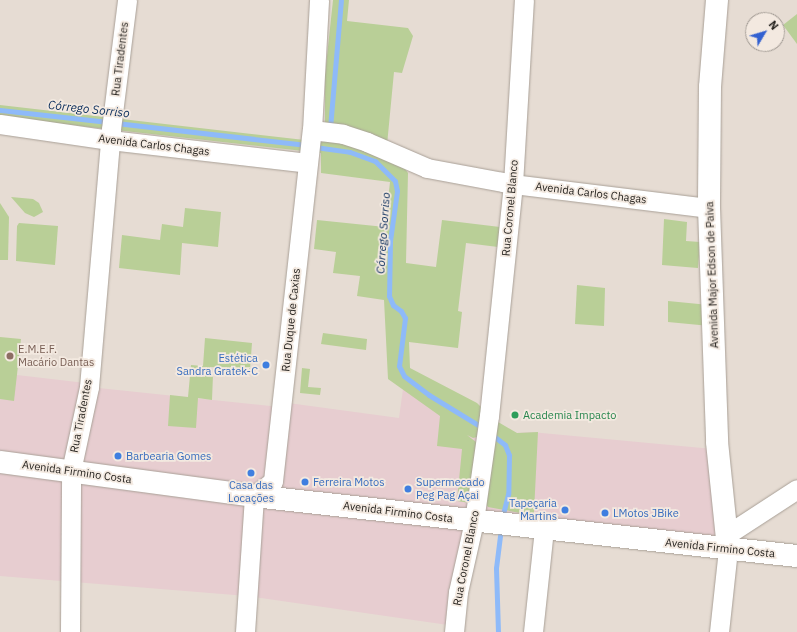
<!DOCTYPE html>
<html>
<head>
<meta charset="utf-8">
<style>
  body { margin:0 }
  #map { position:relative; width:797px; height:632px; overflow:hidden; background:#e6dcd3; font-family:"IBM Plex Sans",sans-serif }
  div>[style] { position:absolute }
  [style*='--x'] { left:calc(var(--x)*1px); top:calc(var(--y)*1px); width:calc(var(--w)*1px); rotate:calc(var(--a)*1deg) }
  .commercial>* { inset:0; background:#e7cdd0 }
  .green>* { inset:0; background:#b9cf97 }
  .stream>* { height:5px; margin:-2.5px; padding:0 2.5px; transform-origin:2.5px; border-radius:2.5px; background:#8ebaf9 }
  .roads { filter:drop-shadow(0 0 1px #a9a097) drop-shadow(0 0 1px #a9a097) }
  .minor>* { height:19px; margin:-9.5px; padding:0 9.5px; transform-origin:9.5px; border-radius:9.5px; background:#fff }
  .tertiary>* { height:22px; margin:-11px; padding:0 11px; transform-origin:11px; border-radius:11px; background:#fff }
  .dots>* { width:11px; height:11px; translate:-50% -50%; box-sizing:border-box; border:2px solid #f3e9e0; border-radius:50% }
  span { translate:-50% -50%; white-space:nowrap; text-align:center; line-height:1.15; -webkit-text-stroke:3.5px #f3e9e0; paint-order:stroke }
  .street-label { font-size:11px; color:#26231f }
  .education-label { font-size:11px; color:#785e54 }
  .left { translate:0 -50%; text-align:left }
  .shop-label { font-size:11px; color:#366cbe }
  .right { translate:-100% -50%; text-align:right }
  .leisure-label { font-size:11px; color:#27864d }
  .water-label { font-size:12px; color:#072b5a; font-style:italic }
  .north { position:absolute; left:745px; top:12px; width:40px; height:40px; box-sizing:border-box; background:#f3e9e0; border:1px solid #a19a93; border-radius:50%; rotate:52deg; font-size:11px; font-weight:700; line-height:16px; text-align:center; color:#26231f }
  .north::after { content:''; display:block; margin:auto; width:14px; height:18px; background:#3361d1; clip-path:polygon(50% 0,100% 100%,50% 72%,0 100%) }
</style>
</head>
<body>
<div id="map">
  <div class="commercial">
    <i style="clip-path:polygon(0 373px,77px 382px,89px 384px,89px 387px,280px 407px,281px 402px,399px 418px,403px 389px,429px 395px,517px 433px,531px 432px,713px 449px,728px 549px,474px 521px,455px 626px,247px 596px,0 576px)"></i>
  </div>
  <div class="green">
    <i style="clip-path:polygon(333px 0,349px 0,347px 21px,408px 28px,413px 36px,402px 73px,394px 72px,387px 145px,325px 126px,325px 75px)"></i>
    <i style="clip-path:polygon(797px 14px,797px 44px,783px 25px)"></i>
    <i style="clip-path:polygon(0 105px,322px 142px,332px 138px,403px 166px,408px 173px,406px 263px,436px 267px,442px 220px,500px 227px,498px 247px,466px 243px,458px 311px,462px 312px,458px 348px,409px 342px,410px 368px,477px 403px,493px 419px,517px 433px,538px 432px,534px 512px,531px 515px,488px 507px,486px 504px,481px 436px,473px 438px,467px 435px,476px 442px,470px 503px,457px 501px,462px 449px,437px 446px,440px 416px,388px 379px,384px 300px,357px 296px,360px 276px,333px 273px,336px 252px,314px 249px,317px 220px,385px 227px,390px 182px,321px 173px,321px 153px,0 117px)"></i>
    <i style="clip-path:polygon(11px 197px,33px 199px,39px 203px,43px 212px,34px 217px,25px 213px)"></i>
    <i style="clip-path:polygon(0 203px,9px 217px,8px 260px,0 260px)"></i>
    <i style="clip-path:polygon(185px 208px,221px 212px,218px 247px,182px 243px,180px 275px,119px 268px,122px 235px,160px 240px,162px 224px,183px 227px)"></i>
    <i style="clip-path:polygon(664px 219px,687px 222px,686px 241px,700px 242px,698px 268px,662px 265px)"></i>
    <i style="clip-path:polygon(19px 223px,58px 226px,55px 265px,16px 261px,17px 226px)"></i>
    <i style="clip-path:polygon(577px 285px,605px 288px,604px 326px,575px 324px)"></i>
    <i style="clip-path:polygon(668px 301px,709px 305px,710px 326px,668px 322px)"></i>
    <i style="clip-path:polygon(323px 333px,367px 339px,366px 350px,321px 344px)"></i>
    <i style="clip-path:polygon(0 337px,21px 339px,14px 401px,0 399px)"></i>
    <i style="clip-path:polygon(205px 338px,252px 343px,250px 369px,210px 367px,209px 374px,213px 375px,212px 400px,198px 398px,196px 428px,168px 426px,170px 395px,188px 397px,191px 365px,203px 366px)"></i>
    <i style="clip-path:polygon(302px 368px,310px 369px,308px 387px,321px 388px,320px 395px,300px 393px)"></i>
  </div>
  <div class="stream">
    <i style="--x:0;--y:110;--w:109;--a:6.3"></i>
    <i style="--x:116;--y:123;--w:192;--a:6.6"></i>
    <i style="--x:330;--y:128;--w:128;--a:-85.1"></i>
    <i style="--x:315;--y:147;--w:35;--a:8"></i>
    <i style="--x:350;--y:152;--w:27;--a:20"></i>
    <i style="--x:375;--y:161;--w:28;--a:45"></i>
    <i style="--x:395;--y:181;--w:10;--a:79"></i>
    <i style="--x:397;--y:191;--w:50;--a:98"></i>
    <i style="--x:390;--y:241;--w:55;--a:91"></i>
    <i style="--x:389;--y:296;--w:10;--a:66"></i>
    <i style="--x:393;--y:305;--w:10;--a:37"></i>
    <i style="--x:401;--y:311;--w:8;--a:60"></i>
    <i style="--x:405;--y:318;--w:48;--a:97.1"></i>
    <i style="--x:399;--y:366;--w:11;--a:63"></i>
    <i style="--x:404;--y:376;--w:31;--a:37"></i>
    <i style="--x:429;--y:395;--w:63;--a:31.4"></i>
    <i style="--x:491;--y:434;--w:18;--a:38"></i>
    <i style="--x:505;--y:445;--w:11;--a:68"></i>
    <i style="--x:509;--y:455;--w:39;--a:91"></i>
    <i style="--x:508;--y:494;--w:25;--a:104"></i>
    <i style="--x:498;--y:632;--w:64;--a:-91.8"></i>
    <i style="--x:496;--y:568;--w:40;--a:-82.9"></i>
  </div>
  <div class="roads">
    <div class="minor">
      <i style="--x:0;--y:124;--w:111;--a:8.3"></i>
      <i style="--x:110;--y:140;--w:199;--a:6.6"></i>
      <i style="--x:312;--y:130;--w:31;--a:7"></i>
      <i style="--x:343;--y:134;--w:25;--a:18"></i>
      <i style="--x:367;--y:142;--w:65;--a:23.4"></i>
      <i style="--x:427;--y:168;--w:87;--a:10.5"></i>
      <i style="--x:513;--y:184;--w:197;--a:7"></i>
      <i style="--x:728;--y:534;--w:82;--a:-33.1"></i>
      <i style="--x:70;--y:632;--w:161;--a:-89.6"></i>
      <i style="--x:71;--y:471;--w:86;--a:-77.9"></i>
      <i style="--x:89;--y:387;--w:259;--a:-85.1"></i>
      <i style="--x:111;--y:129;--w:130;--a:-82.9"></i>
      <i style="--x:245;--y:632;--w:136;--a:-86.2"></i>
      <i style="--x:254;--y:496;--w:24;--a:-38"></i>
      <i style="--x:273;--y:481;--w:353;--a:-83.7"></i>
      <i style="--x:312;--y:130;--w:130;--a:-86.9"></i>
      <i style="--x:454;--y:632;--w:40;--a:-84.3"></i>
      <i style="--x:458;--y:592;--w:73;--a:-77.3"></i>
      <i style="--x:474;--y:521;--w:106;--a:-81.9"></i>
      <i style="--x:489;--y:416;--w:233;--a:-84.1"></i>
      <i style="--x:513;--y:184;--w:184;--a:-86.6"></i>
      <i style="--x:533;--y:632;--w:104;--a:-83.9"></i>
      <i style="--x:719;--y:632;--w:83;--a:-83.8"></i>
    </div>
    <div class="tertiary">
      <i style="--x:717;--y:0;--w:87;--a:94.6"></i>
      <i style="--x:710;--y:87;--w:121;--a:90.5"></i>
      <i style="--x:709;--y:208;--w:234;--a:88"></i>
      <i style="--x:717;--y:442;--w:108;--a:84.1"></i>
      <i style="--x:0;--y:462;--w:256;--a:7.6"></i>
      <i style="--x:254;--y:496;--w:546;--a:6.31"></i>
    </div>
  </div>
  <div class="dots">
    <i style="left:10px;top:356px;background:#8d6e63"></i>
    <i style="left:266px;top:365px;background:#3f7fe0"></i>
    <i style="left:515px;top:415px;background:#2e9e5b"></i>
    <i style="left:118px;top:456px;background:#3f7fe0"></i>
    <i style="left:251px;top:473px;background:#3f7fe0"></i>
    <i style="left:305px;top:482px;background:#3f7fe0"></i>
    <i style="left:408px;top:489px;background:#3f7fe0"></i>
    <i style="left:565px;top:510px;background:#3f7fe0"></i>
    <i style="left:605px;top:513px;background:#3f7fe0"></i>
  </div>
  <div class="street-label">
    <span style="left:120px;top:59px;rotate:-83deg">Rua Tiradentes</span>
    <span style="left:154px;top:145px;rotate:7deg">Avenida Carlos Chagas</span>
    <span style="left:591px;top:193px;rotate:7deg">Avenida Carlos Chagas</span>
    <span style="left:510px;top:208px;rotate:-85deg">Rua Coronel Blanco</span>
    <span style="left:712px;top:275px;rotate:-92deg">Avenida Major Edson de Paiva</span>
    <span style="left:291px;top:320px;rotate:-84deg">Rua Duque de Caxias</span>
    <span style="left:81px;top:416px;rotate:-79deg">Rua Tiradentes</span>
    <span style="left:77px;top:472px;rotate:8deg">Avenida Firmino Costa</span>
    <span style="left:398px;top:512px;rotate:7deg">Avenida Firmino Costa</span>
    <span style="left:720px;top:548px;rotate:6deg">Avenida Firmino Costa</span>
    <span style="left:466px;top:558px;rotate:-79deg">Rua Coronel Blanco</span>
  </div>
  <div class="education-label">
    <span class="left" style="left:18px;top:356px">E.M.E.F.<br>Macário Dantas</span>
  </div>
  <div class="shop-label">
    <span class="right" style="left:258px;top:365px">Estética<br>Sandra Gratek-C</span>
    <span class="left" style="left:126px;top:456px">Barbearia Gomes</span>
    <span class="left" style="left:313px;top:482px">Ferreira Motos</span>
    <span class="left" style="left:416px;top:489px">Supermecado<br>Peg Pag Açai</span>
    <span style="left:251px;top:492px">Casa das<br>Locações</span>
    <span class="right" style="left:557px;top:510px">Tapeçaria<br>Martins</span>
    <span class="left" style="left:613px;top:513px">LMotos JBike</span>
  </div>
  <div class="leisure-label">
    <span class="left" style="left:523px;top:415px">Academia Impacto</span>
  </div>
  <div class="water-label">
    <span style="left:89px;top:109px;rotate:6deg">Córrego Sorriso</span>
    <span style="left:383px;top:233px;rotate:-86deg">Córrego Sorriso</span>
  </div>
  <div class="north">N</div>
</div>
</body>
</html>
